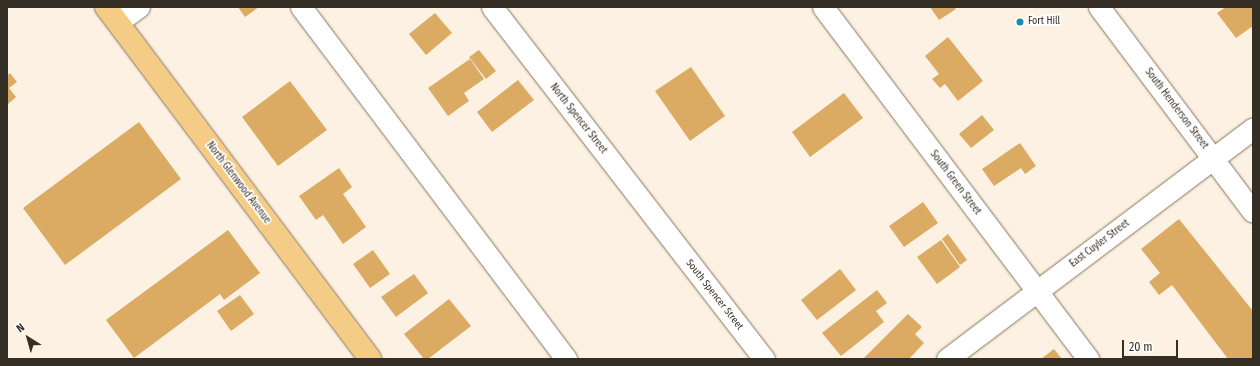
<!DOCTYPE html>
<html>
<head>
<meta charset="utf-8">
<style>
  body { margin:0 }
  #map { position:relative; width:1260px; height:366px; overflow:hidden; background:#fcf1e2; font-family:"Fira Sans Condensed",sans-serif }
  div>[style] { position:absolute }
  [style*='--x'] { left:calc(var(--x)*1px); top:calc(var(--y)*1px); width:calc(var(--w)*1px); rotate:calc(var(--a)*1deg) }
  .building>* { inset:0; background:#dbab64 }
  .roads { filter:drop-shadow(0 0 1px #85755e) drop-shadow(0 0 1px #85755e) }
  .minor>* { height:21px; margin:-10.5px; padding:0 10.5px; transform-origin:10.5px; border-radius:10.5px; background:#fff }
  .major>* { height:22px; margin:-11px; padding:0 11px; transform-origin:11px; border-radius:11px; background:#f5cc86 }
  .dots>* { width:11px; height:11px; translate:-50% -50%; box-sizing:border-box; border:2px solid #fff; border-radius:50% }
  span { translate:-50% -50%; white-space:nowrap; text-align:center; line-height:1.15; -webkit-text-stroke:3.5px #fff; paint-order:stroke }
  .poi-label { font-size:10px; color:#352e25 }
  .left { translate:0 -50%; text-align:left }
  .street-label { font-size:10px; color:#352e25 }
  .frame { position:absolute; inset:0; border:8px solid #352e25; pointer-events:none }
  .north { position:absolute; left:8px; top:318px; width:40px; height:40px; -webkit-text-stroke:3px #fff; paint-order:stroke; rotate:323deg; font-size:11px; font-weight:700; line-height:16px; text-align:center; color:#352e25 }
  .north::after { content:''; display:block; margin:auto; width:14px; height:18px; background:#352e25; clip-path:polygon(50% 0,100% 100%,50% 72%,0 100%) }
  .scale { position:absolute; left:1122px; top:340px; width:56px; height:18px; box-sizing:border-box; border:2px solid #352e25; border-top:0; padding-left:5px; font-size:12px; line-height:14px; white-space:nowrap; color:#352e25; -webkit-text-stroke:3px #fff; paint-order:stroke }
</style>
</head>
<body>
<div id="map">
  <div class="building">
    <i style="clip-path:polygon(238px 7px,259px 7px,245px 17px)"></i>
    <i style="clip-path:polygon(930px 7px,954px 7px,956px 9px,939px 20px)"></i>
    <i style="clip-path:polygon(1226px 7px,1253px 7px,1253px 26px,1236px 38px,1217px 13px)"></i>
    <i style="clip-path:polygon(435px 13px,452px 33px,426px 55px,409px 34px)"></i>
    <i style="clip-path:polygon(948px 37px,983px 81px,958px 101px,945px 84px,940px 88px,932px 79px,939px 74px,925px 56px)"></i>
    <i style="clip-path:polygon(479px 50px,496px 71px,486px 79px,469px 57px)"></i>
    <i style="clip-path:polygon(470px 59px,484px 79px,464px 93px,469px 101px,448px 116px,428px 88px)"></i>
    <i style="clip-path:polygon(691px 67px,725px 116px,690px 141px,655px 91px)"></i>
    <i style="clip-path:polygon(10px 73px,17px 82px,9px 88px,16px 97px,7px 105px,7px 76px)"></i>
    <i style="clip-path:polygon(518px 80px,534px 100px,492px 132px,477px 112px)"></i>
    <i style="clip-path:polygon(290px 81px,327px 130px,278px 166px,242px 117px)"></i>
    <i style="clip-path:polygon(844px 93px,863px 118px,810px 157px,792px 132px)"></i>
    <i style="clip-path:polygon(982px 115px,994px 130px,971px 148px,959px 134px)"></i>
    <i style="clip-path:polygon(139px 122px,181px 179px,65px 265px,23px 208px)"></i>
    <i style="clip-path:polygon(1020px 143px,1036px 166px,1025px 174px,1021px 168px,994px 186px,982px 169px)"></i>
    <i style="clip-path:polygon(339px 168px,352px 187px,343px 194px,366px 227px,343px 244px,323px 215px,316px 220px,299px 196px)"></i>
    <i style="clip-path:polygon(923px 202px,938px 223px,904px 247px,889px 226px)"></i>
    <i style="clip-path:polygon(1179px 219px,1253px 311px,1253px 359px,1228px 359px,1172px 285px,1159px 295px,1149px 282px,1160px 273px,1141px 249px)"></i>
    <i style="clip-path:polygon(228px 230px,260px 273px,224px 300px,220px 294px,134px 358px,106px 320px)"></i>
    <i style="clip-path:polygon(948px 234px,967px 260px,960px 265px,942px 239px)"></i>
    <i style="clip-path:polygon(941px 240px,960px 267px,937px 284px,917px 257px)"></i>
    <i style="clip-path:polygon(373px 250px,390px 274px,370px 288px,353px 264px)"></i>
    <i style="clip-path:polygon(840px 269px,856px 290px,817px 320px,801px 300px)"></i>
    <i style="clip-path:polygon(414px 274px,428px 293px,396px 317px,381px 297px)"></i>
    <i style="clip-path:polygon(877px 290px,887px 303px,876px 311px,884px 322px,841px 356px,822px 333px)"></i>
    <i style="clip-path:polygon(240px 295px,254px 314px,231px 331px,217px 311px)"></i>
    <i style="clip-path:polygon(449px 299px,471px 326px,428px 359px,424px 359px,404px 334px)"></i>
    <i style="clip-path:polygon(908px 314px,922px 327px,915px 334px,924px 343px,909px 359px,863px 359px)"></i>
    <i style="clip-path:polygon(1054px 349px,1062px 359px,1041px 359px)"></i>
  </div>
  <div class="roads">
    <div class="minor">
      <i style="--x:301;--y:7;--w:441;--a:53"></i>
      <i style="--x:492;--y:7;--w:445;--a:52.3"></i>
      <i style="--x:823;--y:7;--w:441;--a:53"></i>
      <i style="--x:1099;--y:7;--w:256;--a:53.1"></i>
      <i style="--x:118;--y:22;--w:26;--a:-36"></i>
      <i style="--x:947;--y:359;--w:383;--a:-37"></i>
    </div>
    <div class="major">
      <i style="--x:106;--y:7;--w:440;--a:53.1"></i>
    </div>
  </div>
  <div class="dots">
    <i style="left:1020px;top:22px;background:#1a8bb0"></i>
  </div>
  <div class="poi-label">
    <span class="left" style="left:1028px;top:22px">Fort Hill</span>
  </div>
  <div class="street-label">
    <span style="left:1176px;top:109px;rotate:53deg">South Henderson Street</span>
    <span style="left:578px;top:119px;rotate:52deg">North Spencer Street</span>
    <span style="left:238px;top:183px;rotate:53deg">North Glenwood Avenue</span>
    <span style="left:955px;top:183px;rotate:53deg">South Green Street</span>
    <span style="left:1100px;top:244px;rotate:-37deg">East Cuyler Street</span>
    <span style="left:714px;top:295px;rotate:52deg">South Spencer Street</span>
  </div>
  <div class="frame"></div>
  <div class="north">N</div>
  <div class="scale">20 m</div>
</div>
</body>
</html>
